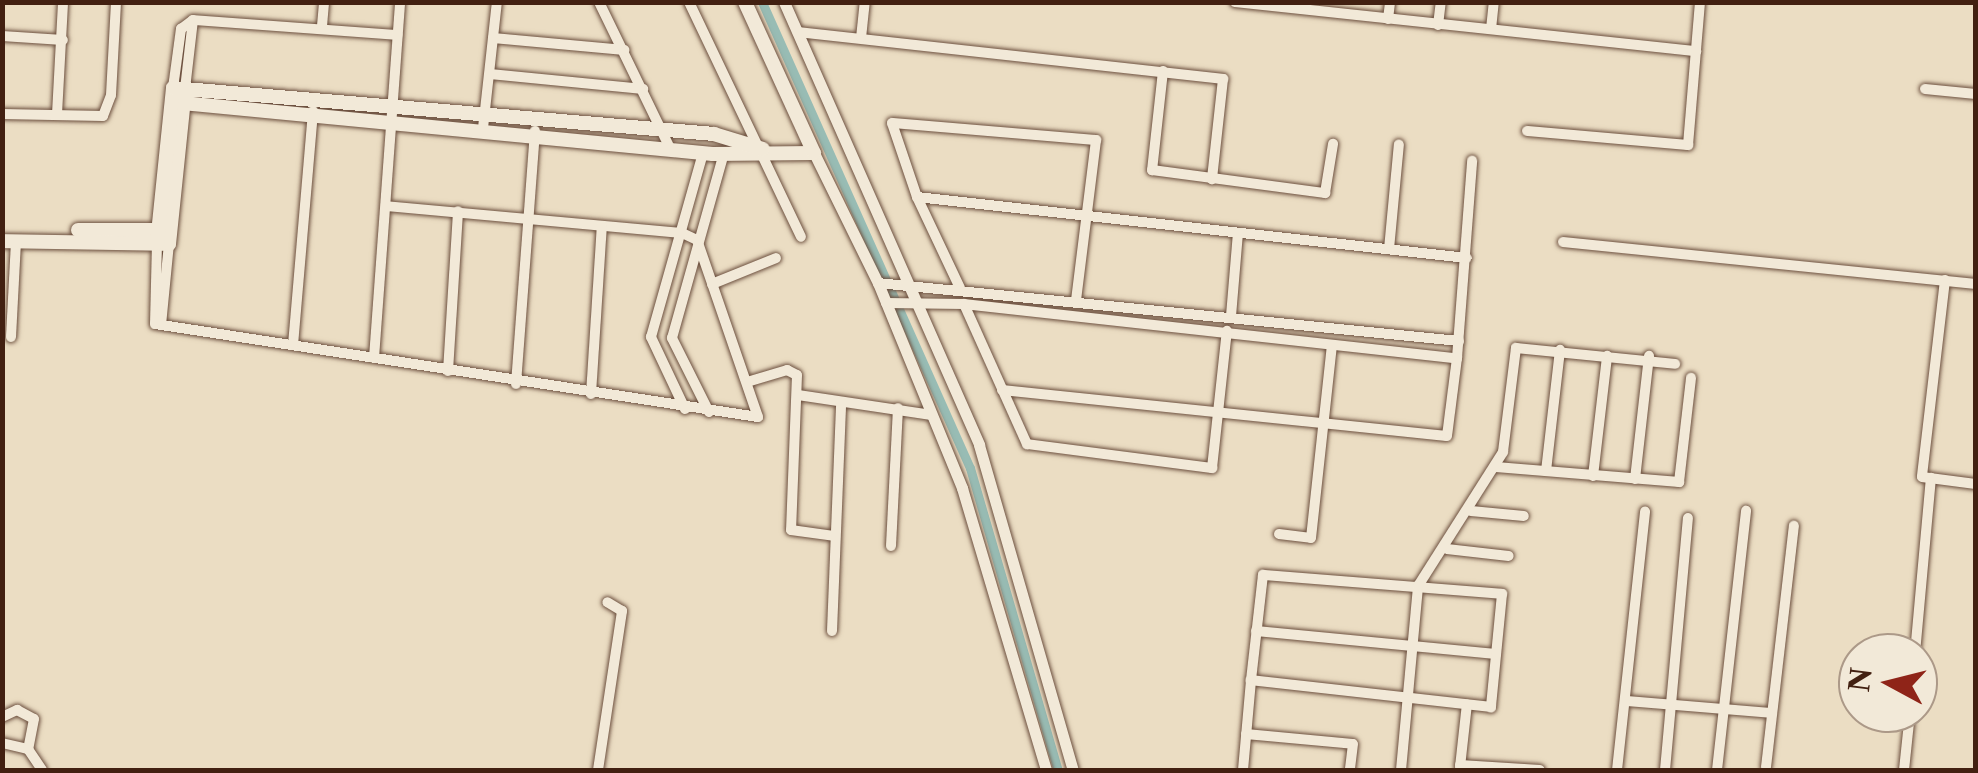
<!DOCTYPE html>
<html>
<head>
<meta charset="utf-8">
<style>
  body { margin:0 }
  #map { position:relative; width:1978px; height:773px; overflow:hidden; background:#ebddc3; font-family:"Libre Caslon Text",serif }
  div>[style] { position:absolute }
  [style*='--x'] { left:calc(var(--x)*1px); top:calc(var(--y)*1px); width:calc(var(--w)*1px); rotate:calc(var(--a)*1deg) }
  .canal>* { height:9px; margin:-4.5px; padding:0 4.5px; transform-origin:4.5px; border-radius:4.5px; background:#98bcb4 }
  .roads { filter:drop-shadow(0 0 2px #6c4f3e) drop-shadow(0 0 2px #6c4f3e) }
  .minor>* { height:10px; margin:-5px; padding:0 5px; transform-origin:5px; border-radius:5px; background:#f2e9d8 }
  .tertiary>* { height:11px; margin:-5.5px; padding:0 5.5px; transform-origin:5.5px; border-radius:5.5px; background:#f2e9d8 }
  .secondary>* { height:14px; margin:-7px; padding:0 7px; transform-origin:7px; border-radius:7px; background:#f2e9d8 }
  span { translate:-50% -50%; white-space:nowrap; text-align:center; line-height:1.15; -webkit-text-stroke:10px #f2e9d8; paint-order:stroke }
  .frame { position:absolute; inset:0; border:5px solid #422011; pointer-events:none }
  .north { position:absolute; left:1838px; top:633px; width:100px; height:100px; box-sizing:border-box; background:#f2e9d8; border:2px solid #ac9988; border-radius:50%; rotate:277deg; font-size:28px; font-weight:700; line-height:40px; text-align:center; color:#422011 }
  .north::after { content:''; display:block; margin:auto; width:35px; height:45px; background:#8f2418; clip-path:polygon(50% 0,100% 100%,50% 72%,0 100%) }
</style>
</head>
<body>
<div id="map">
  <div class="canal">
    <i style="--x:762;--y:2;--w:510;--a:65.95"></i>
    <i style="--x:970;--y:468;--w:315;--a:73.8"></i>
  </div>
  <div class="roads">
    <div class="minor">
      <i style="--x:599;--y:2;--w:160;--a:64.1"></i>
      <i style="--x:689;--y:2;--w:260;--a:64.5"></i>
      <i style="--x:1235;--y:2;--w:464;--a:6.1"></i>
      <i style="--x:1388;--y:19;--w:17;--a:-83"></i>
      <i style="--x:1438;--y:25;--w:23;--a:-83"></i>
      <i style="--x:322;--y:26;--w:24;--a:-85"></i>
      <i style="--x:1491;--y:29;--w:27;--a:-84"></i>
      <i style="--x:798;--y:32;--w:428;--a:6.3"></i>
      <i style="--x:1223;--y:79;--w:101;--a:96.3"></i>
      <i style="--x:2;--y:36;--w:61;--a:3.8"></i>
      <i style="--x:493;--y:38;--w:132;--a:5.2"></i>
      <i style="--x:861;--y:38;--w:36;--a:-84"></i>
      <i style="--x:1163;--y:71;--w:100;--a:96.3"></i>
      <i style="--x:1152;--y:170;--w:175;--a:7.6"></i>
      <i style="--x:1325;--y:193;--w:50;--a:-80.7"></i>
      <i style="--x:490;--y:74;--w:154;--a:5.6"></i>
      <i style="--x:173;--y:88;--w:60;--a:-82.3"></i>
      <i style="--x:181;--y:29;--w:15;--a:-37"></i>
      <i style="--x:193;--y:20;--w:205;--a:4.2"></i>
      <i style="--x:185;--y:89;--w:69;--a:-83.4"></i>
      <i style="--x:1925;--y:89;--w:51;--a:5.6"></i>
      <i style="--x:2;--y:114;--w:101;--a:1.1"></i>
      <i style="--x:103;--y:116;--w:22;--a:-69"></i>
      <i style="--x:111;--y:95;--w:93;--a:-86.9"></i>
      <i style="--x:57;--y:114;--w:112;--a:-86.9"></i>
      <i style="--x:483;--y:128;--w:127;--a:-83.7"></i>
      <i style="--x:1527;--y:131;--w:162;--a:5"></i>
      <i style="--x:1688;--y:145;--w:144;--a:-85.2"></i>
      <i style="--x:917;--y:197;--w:553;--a:6.33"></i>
      <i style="--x:1563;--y:242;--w:415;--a:5.8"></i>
      <i style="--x:157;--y:243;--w:81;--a:91.4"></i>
      <i style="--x:155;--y:324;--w:610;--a:8.77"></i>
      <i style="--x:758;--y:417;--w:187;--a:-109"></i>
      <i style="--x:697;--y:240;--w:17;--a:-155"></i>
      <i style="--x:682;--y:233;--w:297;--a:-174.8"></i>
      <i style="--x:1389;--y:249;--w:105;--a:-84.6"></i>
      <i style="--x:1945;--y:280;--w:198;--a:96.7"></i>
      <i style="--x:1922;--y:477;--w:54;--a:7.4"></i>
      <i style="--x:878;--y:283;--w:584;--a:5.7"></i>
      <i style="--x:712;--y:284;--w:69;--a:-22.1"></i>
      <i style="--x:960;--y:288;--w:101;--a:-115.3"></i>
      <i style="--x:917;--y:197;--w:78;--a:-108.7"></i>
      <i style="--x:892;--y:123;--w:205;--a:4.8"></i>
      <i style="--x:1096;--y:140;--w:162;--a:97.1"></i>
      <i style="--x:886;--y:303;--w:78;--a:0.7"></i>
      <i style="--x:964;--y:304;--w:496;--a:6.3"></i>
      <i style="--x:1457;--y:358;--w:198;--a:-85.6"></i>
      <i style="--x:964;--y:304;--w:154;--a:65.8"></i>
      <i style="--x:1027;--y:444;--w:187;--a:7.4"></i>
      <i style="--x:1212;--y:468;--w:138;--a:-83.8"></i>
      <i style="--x:1231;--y:316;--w:83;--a:-85.2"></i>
      <i style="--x:161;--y:325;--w:81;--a:-84.4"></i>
      <i style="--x:11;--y:337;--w:95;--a:-87"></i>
      <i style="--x:293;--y:345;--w:235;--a:-85.1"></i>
      <i style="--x:374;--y:358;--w:357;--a:-85.8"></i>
      <i style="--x:448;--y:371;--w:160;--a:-86.4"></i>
      <i style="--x:747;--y:382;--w:42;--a:-16.7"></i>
      <i style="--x:787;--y:370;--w:11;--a:27"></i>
      <i style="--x:797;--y:375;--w:155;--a:92.2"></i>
      <i style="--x:791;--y:530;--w:43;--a:7.9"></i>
      <i style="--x:516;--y:384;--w:254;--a:-85.7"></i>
      <i style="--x:1002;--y:390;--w:447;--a:5.9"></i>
      <i style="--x:1447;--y:436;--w:79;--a:-82.7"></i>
      <i style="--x:591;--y:394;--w:168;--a:-86.3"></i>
      <i style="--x:798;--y:395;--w:135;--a:8.5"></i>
      <i style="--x:685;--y:409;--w:80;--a:-115.3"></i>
      <i style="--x:651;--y:337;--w:191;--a:-74.2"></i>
      <i style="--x:709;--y:412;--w:83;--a:-116.6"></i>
      <i style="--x:672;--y:338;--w:192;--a:-74.3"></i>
      <i style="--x:1496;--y:467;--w:184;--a:4.7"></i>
      <i style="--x:1679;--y:482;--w:105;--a:-83.4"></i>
      <i style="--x:1546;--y:471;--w:122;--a:-83.4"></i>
      <i style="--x:1593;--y:476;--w:121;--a:-83.3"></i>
      <i style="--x:1635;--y:479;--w:124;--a:-83.5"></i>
      <i style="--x:1471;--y:511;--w:53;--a:5.4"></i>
      <i style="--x:1279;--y:534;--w:32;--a:7"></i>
      <i style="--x:1311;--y:538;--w:194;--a:-83.8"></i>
      <i style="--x:891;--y:546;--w:138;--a:-87.1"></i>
      <i style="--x:1447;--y:549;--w:62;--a:6.4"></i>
      <i style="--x:832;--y:631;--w:229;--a:-87.7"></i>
      <i style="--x:1256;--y:631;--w:241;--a:5.5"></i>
      <i style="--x:1915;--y:653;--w:176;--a:-84.8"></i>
      <i style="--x:1626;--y:701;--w:146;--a:4.7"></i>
      <i style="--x:2;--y:717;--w:17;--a:-25"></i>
      <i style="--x:17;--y:710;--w:19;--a:28"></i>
      <i style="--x:34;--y:719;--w:31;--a:101"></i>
      <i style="--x:1246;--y:734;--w:107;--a:5.3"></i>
      <i style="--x:1353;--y:744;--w:26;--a:97"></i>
      <i style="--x:2;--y:743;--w:27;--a:13"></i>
      <i style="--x:28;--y:749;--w:25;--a:56"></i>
      <i style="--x:1460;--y:765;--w:80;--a:3.6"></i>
      <i style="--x:1460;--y:767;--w:63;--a:-83.7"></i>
      <i style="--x:1766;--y:767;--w:243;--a:-83.4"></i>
      <i style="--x:598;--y:770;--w:161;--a:-81.4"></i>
      <i style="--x:622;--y:611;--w:17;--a:-149"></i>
      <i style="--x:1243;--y:770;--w:90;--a:-84.9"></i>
      <i style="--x:1251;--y:680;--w:106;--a:-83.5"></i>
      <i style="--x:1263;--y:575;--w:240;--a:4.5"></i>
      <i style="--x:1502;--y:594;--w:114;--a:95.6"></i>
      <i style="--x:1491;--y:707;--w:242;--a:-173.6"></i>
      <i style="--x:1401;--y:770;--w:185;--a:-84.7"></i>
      <i style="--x:1418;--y:586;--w:159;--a:-57.6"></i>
      <i style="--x:1503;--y:452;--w:105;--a:-82.9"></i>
      <i style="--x:1516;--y:348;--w:160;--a:5.7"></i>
      <i style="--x:1617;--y:770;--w:260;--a:-83.8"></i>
      <i style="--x:1665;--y:770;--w:253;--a:-84.8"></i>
      <i style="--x:1717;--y:770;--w:261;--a:-83.6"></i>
      <i style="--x:1904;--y:770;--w:57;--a:-84"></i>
    </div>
    <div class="tertiary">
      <i style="--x:784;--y:2;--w:484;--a:66.2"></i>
      <i style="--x:979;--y:445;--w:338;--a:73.9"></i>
      <i style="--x:814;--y:153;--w:145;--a:63.8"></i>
      <i style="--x:878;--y:283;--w:222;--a:67.7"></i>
      <i style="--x:962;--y:488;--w:294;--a:73.4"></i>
    </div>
    <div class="secondary">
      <i style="--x:172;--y:102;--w:543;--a:5.49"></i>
      <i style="--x:713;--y:154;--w:101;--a:-0.6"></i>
      <i style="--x:814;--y:153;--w:166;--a:-114.6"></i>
      <i style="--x:78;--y:230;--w:89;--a:0"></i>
      <i style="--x:2;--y:241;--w:167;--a:1"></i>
      <i style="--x:169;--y:244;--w:147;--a:-84.1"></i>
      <i style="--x:157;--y:243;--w:156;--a:-84.1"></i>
      <i style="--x:173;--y:88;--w:543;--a:4.86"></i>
      <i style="--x:714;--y:134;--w:51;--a:17"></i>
    </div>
  </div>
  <div class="frame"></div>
  <div class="north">N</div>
</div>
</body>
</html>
